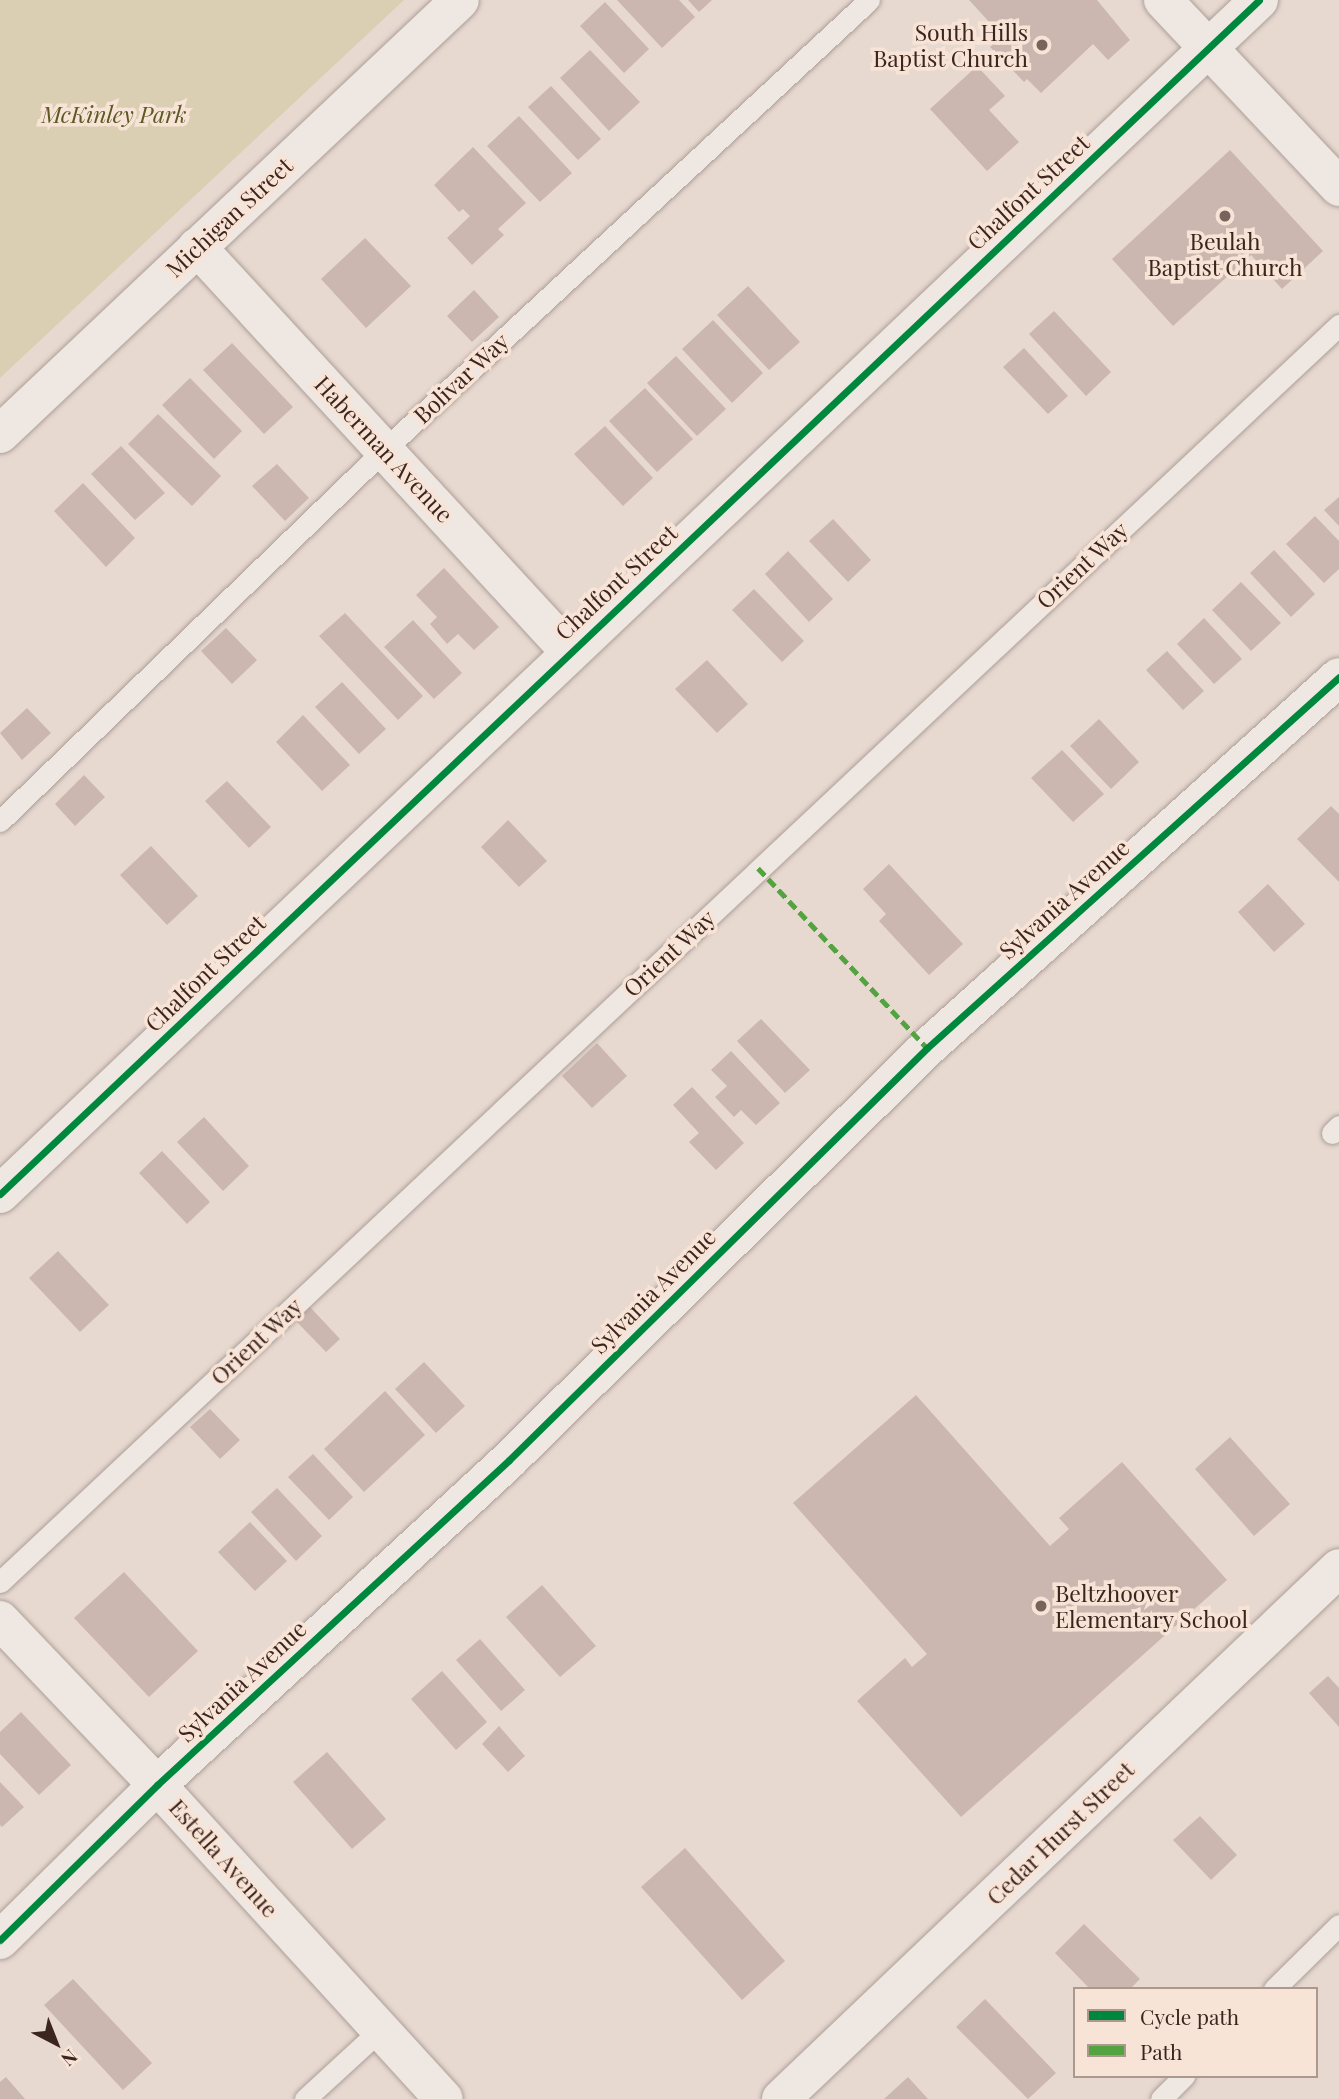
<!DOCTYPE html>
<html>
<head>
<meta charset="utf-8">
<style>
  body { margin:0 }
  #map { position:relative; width:1339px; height:2099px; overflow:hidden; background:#e7d9d0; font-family:"Playfair Display",serif }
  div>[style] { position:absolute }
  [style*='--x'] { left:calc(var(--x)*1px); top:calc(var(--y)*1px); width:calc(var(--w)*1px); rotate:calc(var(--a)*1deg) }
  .green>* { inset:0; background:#dacfb2 }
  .building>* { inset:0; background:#ccb6b0 }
  .roads { filter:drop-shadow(0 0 2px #ad9f98) drop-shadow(0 0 2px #ad9f98) }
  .lane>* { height:21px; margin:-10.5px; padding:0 10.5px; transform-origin:10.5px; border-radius:10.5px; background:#efe7e2 }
  .street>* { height:38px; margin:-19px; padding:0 19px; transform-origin:19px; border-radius:19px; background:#efe7e2 }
  .quiet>* { height:5px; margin-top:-2.5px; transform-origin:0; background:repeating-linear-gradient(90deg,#54a341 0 10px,transparent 0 15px) }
  .cycleway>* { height:7px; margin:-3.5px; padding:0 3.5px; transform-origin:3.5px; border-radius:3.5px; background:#00873e }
  .dots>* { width:19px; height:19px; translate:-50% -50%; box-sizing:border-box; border:4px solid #f8e4d6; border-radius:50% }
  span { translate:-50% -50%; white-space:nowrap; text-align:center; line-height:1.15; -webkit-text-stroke:7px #f8e4d6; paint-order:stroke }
  .poi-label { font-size:23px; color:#3d251f }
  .right { translate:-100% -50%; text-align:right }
  .left { translate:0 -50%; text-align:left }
  .park-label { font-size:23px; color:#5b5924; font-style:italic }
  .street-label { font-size:23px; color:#3d251f }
  .legend { position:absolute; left:1073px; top:1987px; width:245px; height:91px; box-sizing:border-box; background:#f8e4d6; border:2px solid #ad988d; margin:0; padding:9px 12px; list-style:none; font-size:21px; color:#3d251f }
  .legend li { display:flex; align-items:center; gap:14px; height:35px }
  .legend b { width:35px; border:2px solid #ad988d }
  .north { position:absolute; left:21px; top:2008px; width:70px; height:70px; -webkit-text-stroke:5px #f8e4d6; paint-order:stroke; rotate:138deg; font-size:19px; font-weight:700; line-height:28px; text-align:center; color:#3d251f }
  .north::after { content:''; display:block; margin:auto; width:24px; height:32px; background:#3d251f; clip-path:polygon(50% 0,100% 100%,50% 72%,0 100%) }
</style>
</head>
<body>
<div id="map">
  <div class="green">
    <i style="clip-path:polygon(0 0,404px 0,0 378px)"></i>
  </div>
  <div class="building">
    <i style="clip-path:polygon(617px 0,679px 0,695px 17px,662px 48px)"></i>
    <i style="clip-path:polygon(688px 0,712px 0,699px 12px)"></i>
    <i style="clip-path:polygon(969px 0,1097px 0,1130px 40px,1108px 60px,1093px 44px,1041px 93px,1027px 79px,1024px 82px,990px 47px,1002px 36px)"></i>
    <i style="clip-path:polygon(605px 2px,649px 49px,624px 73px,580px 26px)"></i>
    <i style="clip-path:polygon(590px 50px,640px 102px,609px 131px,560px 78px)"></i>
    <i style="clip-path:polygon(977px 66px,1005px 96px,989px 110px,1019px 142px,987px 171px,930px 109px)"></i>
    <i style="clip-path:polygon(551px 86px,601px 139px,578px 160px,528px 107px)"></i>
    <i style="clip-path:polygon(519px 116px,572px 173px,540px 202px,487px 146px)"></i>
    <i style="clip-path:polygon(473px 147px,526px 203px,498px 229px,504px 235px,472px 265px,447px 238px,470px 216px,463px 209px,459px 212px,434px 185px)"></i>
    <i style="clip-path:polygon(1230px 150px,1323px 251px,1282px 289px,1251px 255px,1173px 326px,1112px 259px)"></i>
    <i style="clip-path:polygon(365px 238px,411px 286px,366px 328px,321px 279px)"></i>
    <i style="clip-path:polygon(748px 286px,800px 342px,769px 370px,717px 315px)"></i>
    <i style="clip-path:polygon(474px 290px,499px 317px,472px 342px,447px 316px)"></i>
    <i style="clip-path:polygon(1054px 311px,1111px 372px,1086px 396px,1029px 334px)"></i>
    <i style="clip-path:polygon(713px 320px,763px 373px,732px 403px,682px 349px)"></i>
    <i style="clip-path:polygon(232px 343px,293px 407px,264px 434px,203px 370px)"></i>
    <i style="clip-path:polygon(1024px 348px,1068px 396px,1048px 414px,1003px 367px)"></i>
    <i style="clip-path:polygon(676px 356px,726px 409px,697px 436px,647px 383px)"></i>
    <i style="clip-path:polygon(190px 378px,242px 431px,214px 459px,162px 405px)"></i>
    <i style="clip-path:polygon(645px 388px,693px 439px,657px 472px,609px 421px)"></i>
    <i style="clip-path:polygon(158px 414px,221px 476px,192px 506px,128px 444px)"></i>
    <i style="clip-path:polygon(605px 426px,653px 478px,623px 506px,574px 454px)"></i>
    <i style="clip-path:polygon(121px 446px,165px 493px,135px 520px,91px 474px)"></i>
    <i style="clip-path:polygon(277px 464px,309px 498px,285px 521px,252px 486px)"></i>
    <i style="clip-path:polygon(83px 483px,135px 538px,106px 567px,54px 511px)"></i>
    <i style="clip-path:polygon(1339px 497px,1339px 526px,1324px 510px)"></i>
    <i style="clip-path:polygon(1315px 516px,1339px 541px,1339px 569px,1324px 583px,1286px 544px)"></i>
    <i style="clip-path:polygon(833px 519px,871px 560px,848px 582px,809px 541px)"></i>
    <i style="clip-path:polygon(1274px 550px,1315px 594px,1291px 617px,1250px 573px)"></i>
    <i style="clip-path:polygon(788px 551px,833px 599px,809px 622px,765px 574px)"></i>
    <i style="clip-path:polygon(444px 568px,499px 627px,474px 650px,458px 634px,447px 644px,430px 624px,437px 617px,416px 595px)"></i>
    <i style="clip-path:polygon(1241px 582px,1281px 623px,1251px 651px,1212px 610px)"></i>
    <i style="clip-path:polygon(754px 589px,804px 641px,782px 662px,732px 610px)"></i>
    <i style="clip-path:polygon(345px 613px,423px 696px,398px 720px,319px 636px)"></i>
    <i style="clip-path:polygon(1204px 618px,1242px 659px,1214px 684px,1177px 644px)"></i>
    <i style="clip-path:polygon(413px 620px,462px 673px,434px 699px,384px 647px)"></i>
    <i style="clip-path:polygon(226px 628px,257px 660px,232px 684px,201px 651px)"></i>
    <i style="clip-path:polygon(1167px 651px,1204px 691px,1183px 710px,1146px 670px)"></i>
    <i style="clip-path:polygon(707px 660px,748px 704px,717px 733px,675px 689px)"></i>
    <i style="clip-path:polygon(342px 682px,386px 729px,359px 754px,315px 707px)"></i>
    <i style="clip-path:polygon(27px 708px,51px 733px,22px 760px,0 733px)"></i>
    <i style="clip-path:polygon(303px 715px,350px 765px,322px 791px,276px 742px)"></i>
    <i style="clip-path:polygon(1099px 719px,1139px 762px,1111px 789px,1070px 746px)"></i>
    <i style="clip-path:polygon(1062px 750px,1104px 794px,1073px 822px,1031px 778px)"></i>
    <i style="clip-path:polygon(84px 775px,105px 797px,75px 826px,55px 804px)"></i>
    <i style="clip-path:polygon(227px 781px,271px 827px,249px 848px,205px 801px)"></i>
    <i style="clip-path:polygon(1331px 806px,1339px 814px,1339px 882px,1297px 839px)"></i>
    <i style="clip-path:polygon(508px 820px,547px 861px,519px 887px,481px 847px)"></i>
    <i style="clip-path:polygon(151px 846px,198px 896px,167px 925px,120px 875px)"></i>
    <i style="clip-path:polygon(889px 864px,963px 944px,929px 975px,879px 921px,886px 914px,863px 889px)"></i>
    <i style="clip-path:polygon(1268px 884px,1305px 924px,1274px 952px,1238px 912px)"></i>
    <i style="clip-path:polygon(761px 1019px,810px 1070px,785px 1093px,737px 1041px)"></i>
    <i style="clip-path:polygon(597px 1043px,627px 1076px,592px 1108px,562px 1076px)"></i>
    <i style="clip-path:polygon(731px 1051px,780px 1103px,756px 1125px,741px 1110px,734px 1117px,715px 1097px,727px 1086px,711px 1070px)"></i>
    <i style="clip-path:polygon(692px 1087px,744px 1143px,716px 1170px,689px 1142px,699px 1133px,673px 1105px)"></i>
    <i style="clip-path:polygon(204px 1117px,249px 1166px,223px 1191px,177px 1142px)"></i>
    <i style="clip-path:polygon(162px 1151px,210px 1202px,187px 1224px,139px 1173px)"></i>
    <i style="clip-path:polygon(58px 1251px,109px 1305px,80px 1332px,29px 1278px)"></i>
    <i style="clip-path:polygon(310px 1307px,340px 1339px,326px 1352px,296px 1321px)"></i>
    <i style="clip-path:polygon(424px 1362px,465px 1406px,436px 1433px,395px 1389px)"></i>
    <i style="clip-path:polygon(385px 1391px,425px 1435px,364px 1492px,324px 1449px)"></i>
    <i style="clip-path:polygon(916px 1395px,1050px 1546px,1069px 1529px,1059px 1518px,1122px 1462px,1227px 1580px,961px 1817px,857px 1701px,905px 1658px,912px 1667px,927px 1654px,793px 1503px)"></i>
    <i style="clip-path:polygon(210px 1409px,240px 1440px,220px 1459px,190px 1427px)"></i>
    <i style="clip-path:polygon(1230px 1437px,1290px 1504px,1254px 1536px,1195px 1469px)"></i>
    <i style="clip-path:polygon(313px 1454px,353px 1497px,329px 1520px,288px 1477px)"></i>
    <i style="clip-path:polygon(277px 1488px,322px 1536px,296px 1561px,251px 1512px)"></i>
    <i style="clip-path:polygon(250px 1522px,287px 1561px,255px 1591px,218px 1552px)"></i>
    <i style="clip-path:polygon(124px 1572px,198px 1651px,149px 1697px,74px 1618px)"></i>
    <i style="clip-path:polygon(542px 1585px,596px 1646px,560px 1677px,506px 1617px)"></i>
    <i style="clip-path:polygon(480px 1639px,525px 1690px,501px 1711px,456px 1660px)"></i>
    <i style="clip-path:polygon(442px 1671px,487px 1722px,456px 1750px,411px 1699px)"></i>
    <i style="clip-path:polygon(1328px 1676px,1339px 1688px,1339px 1727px,1309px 1693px)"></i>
    <i style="clip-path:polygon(21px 1712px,71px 1765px,39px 1795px,0 1754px,0 1732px)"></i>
    <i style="clip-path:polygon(499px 1726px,525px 1756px,508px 1772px,482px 1744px)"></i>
    <i style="clip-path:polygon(327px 1752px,386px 1819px,352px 1849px,293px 1782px)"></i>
    <i style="clip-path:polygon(0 1782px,24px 1807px,2px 1827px,0 1825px)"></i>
    <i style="clip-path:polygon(1200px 1816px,1237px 1855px,1211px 1880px,1173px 1840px)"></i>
    <i style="clip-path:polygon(685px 1848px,785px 1961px,742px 2000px,641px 1887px)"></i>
    <i style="clip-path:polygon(1084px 1924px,1140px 1979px,1130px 1989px,1090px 1989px,1055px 1953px)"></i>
    <i style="clip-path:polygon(73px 1979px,152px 2063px,123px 2090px,44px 2005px)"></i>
    <i style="clip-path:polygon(985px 1999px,1056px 2073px,1028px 2099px,956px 2027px)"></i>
    <i style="clip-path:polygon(6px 2077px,25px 2099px,0 2099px,0 2082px)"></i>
    <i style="clip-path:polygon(908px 2077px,928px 2099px,884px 2099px)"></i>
  </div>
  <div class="roads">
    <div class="lane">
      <i style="--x:0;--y:821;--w:535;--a:-44.02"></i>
      <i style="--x:385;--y:449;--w:660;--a:-42.85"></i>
      <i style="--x:1332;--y:1133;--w:10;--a:-45"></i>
      <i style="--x:0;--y:1582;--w:1837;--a:-43.19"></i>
      <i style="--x:1274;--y:1989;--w:91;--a:-44.6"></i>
      <i style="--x:305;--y:2099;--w:100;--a:-42.6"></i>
      <i style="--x:1161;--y:2099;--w:33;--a:-45"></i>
    </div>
    <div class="street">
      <i style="--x:1163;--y:0;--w:257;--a:46.7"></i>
      <i style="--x:197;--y:247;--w:551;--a:47.36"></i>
      <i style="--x:0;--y:434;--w:632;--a:-43.33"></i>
      <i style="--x:0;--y:1194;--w:1735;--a:-43.48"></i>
      <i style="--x:0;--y:1620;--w:228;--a:46.4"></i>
      <i style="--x:157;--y:1785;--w:425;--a:47.6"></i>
      <i style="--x:0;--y:1940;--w:221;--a:-44.6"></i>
      <i style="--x:157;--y:1785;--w:479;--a:-42.7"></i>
      <i style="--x:509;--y:1460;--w:587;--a:-44.59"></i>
      <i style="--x:927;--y:1048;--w:554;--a:-42"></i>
      <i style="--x:781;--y:2099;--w:770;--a:-43.58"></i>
    </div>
  </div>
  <div class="quiet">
    <i style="--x:758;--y:868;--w:247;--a:46.8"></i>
  </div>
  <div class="cycleway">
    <i style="--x:0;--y:1194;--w:1735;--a:-43.48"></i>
    <i style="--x:0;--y:1940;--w:221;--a:-44.6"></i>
    <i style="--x:157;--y:1785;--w:479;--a:-42.7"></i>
    <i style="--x:509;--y:1460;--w:587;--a:-44.59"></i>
    <i style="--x:927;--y:1048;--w:554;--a:-42"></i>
  </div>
  <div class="dots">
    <i style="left:1042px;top:45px;background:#78645d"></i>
    <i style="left:1225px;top:216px;background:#78645d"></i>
    <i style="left:1041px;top:1606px;background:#78645d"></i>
  </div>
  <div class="poi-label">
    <span class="right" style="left:1028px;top:45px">South Hills<br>Baptist Church</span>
    <span style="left:1225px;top:254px">Beulah<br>Baptist Church</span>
    <span class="left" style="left:1055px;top:1606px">Beltzhoover<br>Elementary School</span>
  </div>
  <div class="park-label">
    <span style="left:114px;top:114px">McKinley Park</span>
  </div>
  <div class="street-label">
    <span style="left:1028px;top:192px;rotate:-43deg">Chalfont Street</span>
    <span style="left:229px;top:217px;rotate:-43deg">Michigan Street</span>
    <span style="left:461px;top:378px;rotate:-43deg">Bolivar Way</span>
    <span style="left:384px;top:449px;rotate:47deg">Haberman Avenue</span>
    <span style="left:1082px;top:565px;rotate:-43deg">Orient Way</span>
    <span style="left:616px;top:582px;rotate:-43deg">Chalfont Street</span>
    <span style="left:1064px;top:899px;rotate:-42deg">Sylvania Avenue</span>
    <span style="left:669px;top:953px;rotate:-43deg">Orient Way</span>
    <span style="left:205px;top:973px;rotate:-44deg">Chalfont Street</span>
    <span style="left:653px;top:1291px;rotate:-45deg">Sylvania Avenue</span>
    <span style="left:256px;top:1341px;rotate:-43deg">Orient Way</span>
    <span style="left:242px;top:1681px;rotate:-43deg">Sylvania Avenue</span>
    <span style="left:1060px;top:1833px;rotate:-44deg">Cedar Hurst Street</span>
    <span style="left:224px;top:1858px;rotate:48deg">Estella Avenue</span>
  </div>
  <ul class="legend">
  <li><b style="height:9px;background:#00873e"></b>Cycle path</li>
  <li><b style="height:9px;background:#54a341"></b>Path</li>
  </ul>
  <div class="north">N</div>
</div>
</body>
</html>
